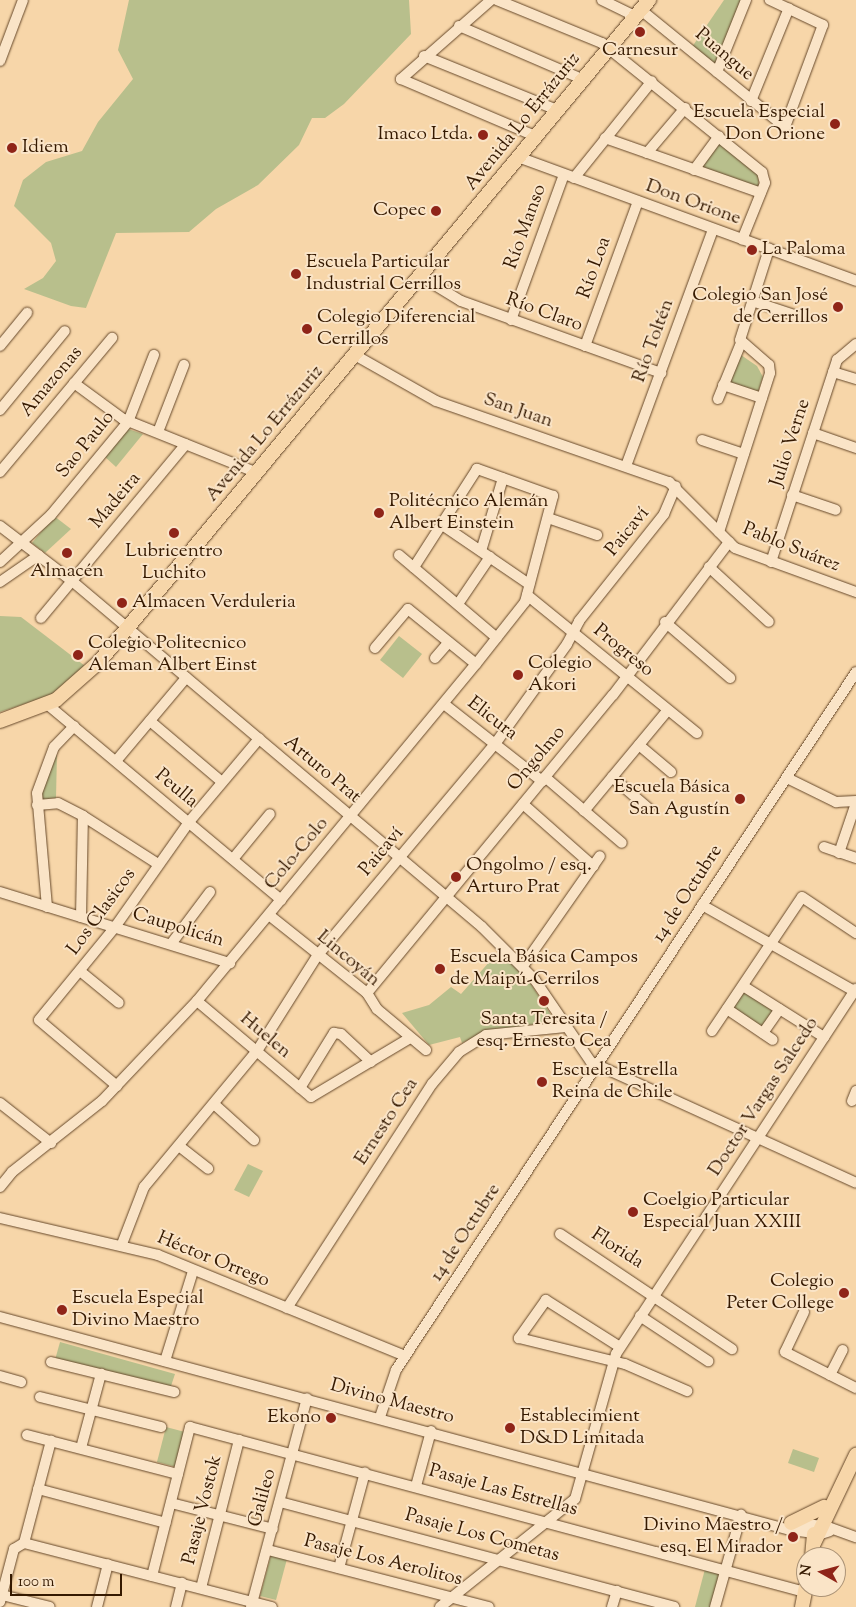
<!DOCTYPE html>
<html>
<head>
<meta charset="utf-8">
<style>
  body { margin:0 }
  #map { position:relative; width:856px; height:1607px; overflow:hidden; background:#f7d6a9; font-family:"Sorts Mill Goudy",serif }
  div>[style] { position:absolute }
  [style*='--x'] { left:calc(var(--x)*1px); top:calc(var(--y)*1px); width:calc(var(--w)*1px); rotate:calc(var(--a)*1deg) }
  .green>* { inset:0; background:#b8bf8c }
  .roads { filter:drop-shadow(0 0 1px #66482a) drop-shadow(0 0 1px #66482a) }
  .minor>* { height:10px; margin:-5px; padding:0 5px; transform-origin:5px; border-radius:5px; background:#fae4c7 }
  .major>* { height:14px; margin:-7px; padding:0 7px; transform-origin:7px; border-radius:7px; background:#f7d6a9 }
  .dots>* { width:14px; height:14px; translate:-50% -50%; box-sizing:border-box; border:2px solid #fae4c7; border-radius:50% }
  span { translate:-50% -50%; white-space:nowrap; text-align:center; line-height:1.15; -webkit-text-stroke:4px #fae4c7; paint-order:stroke }
  .poi-label { font-size:19px; color:#351900 }
  .right { translate:-100% -50%; text-align:right }
  .left { translate:0 -50%; text-align:left }
  .street-label { font-size:19px; color:#351900 }
  .north { position:absolute; left:796px; top:1547px; width:50px; height:50px; box-sizing:border-box; background:#fae4c7; border:1px solid #ab9377; border-radius:50%; rotate:277deg; font-size:14px; font-weight:700; line-height:20px; text-align:center; color:#351900 }
  .north::after { content:''; display:block; margin:auto; width:18px; height:22px; background:#8f2418; clip-path:polygon(50% 0,100% 100%,50% 72%,0 100%) }
  .scale { position:absolute; left:10px; top:1574px; width:112px; height:22px; box-sizing:border-box; border:2px solid #351900; border-top:0; padding-left:6px; font-size:15px; line-height:18px; white-space:nowrap; color:#351900; -webkit-text-stroke:4px #fae4c7; paint-order:stroke }
</style>
</head>
<body>
<div id="map">
  <div class="green">
    <i style="clip-path:polygon(129px 0,409px 0,411px 34px,344px 104px,325px 118px,312px 118px,299px 145px,258px 185px,216px 209px,189px 232px,116px 233px,86px 308px,71px 306px,24px 289px,43px 278px,56px 261px,51px 243px,14px 206px,23px 180px,46px 162px,82px 151px,98px 122px,133px 79px,118px 50px)"></i>
    <i style="clip-path:polygon(724px 0,743px 0,716px 66px,692px 47px)"></i>
    <i style="clip-path:polygon(719px 141px,758px 173px,759px 190px,699px 169px)"></i>
    <i style="clip-path:polygon(738px 353px,757px 366px,763px 377px,757px 395px,727px 384px)"></i>
    <i style="clip-path:polygon(128px 429px,143px 434px,116px 467px,104px 456px)"></i>
    <i style="clip-path:polygon(54px 516px,71px 529px,45px 553px,32px 543px)"></i>
    <i style="clip-path:polygon(0 616px,21px 617px,89px 669px,52px 695px,0 712px)"></i>
    <i style="clip-path:polygon(399px 636px,422px 654px,403px 678px,380px 660px)"></i>
    <i style="clip-path:polygon(57px 753px,56px 798px,41px 800px,42px 789px)"></i>
    <i style="clip-path:polygon(498px 952px,527px 978px,555px 1021px,484px 1032px,462px 1043px,460px 1037px,429px 1045px,402px 1013px,429px 1005px,451px 987px,461px 994px)"></i>
    <i style="clip-path:polygon(744px 990px,777px 1011px,763px 1031px,732px 1009px)"></i>
    <i style="clip-path:polygon(248px 1164px,263px 1171px,249px 1197px,234px 1190px)"></i>
    <i style="clip-path:polygon(60px 1342px,175px 1374px,170px 1389px,55px 1360px)"></i>
    <i style="clip-path:polygon(166px 1427px,185px 1432px,176px 1467px,157px 1462px)"></i>
    <i style="clip-path:polygon(793px 1449px,819px 1458px,814px 1472px,788px 1463px)"></i>
    <i style="clip-path:polygon(271px 1555px,287px 1559px,276px 1600px,260px 1596px)"></i>
    <i style="clip-path:polygon(705px 1569px,720px 1573px,711px 1607px,695px 1607px)"></i>
  </div>
  <div class="roads">
    <div class="minor">
      <i style="--x:491;--y:0;--w:120;--a:138.7"></i>
      <i style="--x:401;--y:79;--w:146;--a:23"></i>
      <i style="--x:497;--y:0;--w:113;--a:22.3"></i>
      <i style="--x:602;--y:43;--w:206;--a:38.9"></i>
      <i style="--x:762;--y:172;--w:11;--a:75"></i>
      <i style="--x:765;--y:183;--w:61;--a:112"></i>
      <i style="--x:602;--y:0;--w:37;--a:26"></i>
      <i style="--x:641;--y:10;--w:186;--a:39.1"></i>
      <i style="--x:785;--y:127;--w:109;--a:-69.6"></i>
      <i style="--x:823;--y:25;--w:59;--a:-154.7"></i>
      <i style="--x:459;--y:26;--w:134;--a:23.3"></i>
      <i style="--x:424;--y:56;--w:144;--a:22.1"></i>
      <i style="--x:0;--y:61;--w:65;--a:-69.3"></i>
      <i style="--x:717;--y:72;--w:78;--a:-68.1"></i>
      <i style="--x:751;--y:101;--w:100;--a:-67.8"></i>
      <i style="--x:605;--y:138;--w:165;--a:19.4"></i>
      <i style="--x:647;--y:153;--w:59;--a:-49.8"></i>
      <i style="--x:518;--y:157;--w:360;--a:20.1"></i>
      <i style="--x:694;--y:170;--w:42;--a:-53.7"></i>
      <i style="--x:574;--y:178;--w:124;--a:-51.2"></i>
      <i style="--x:420;--y:276;--w:48;--a:31.4"></i>
      <i style="--x:461;--y:301;--w:213;--a:19.8"></i>
      <i style="--x:752;--y:301;--w:47;--a:18.4"></i>
      <i style="--x:511;--y:320;--w:155;--a:-70"></i>
      <i style="--x:0;--y:346;--w:43;--a:-50.7"></i>
      <i style="--x:585;--y:346;--w:154;--a:-69.9"></i>
      <i style="--x:355;--y:355;--w:93;--a:29.6"></i>
      <i style="--x:436;--y:401;--w:247;--a:19.2"></i>
      <i style="--x:669;--y:482;--w:93;--a:45"></i>
      <i style="--x:735;--y:548;--w:129;--a:20"></i>
      <i style="--x:833;--y:372;--w:24;--a:17"></i>
      <i style="--x:74;--y:383;--w:61;--a:36.3"></i>
      <i style="--x:123;--y:419;--w:144;--a:21.9"></i>
      <i style="--x:723;--y:385;--w:41;--a:18.4"></i>
      <i style="--x:718;--y:399;--w:61;--a:-67.7"></i>
      <i style="--x:0;--y:410;--w:102;--a:-50.6"></i>
      <i style="--x:158;--y:432;--w:72;--a:-68.8"></i>
      <i style="--x:813;--y:433;--w:46;--a:19.2"></i>
      <i style="--x:702;--y:440;--w:44;--a:18.4"></i>
      <i style="--x:626;--y:466;--w:252;--a:-69.8"></i>
      <i style="--x:0;--y:472;--w:175;--a:-50.1"></i>
      <i style="--x:792;--y:495;--w:46;--a:18.8"></i>
      <i style="--x:548;--y:518;--w:52;--a:19.1"></i>
      <i style="--x:441;--y:524;--w:107;--a:34.3"></i>
      <i style="--x:0;--y:526;--w:91;--a:37.4"></i>
      <i style="--x:72;--y:581;--w:536;--a:40.16"></i>
      <i style="--x:482;--y:927;--w:75;--a:45"></i>
      <i style="--x:535;--y:980;--w:99;--a:55.7"></i>
      <i style="--x:591;--y:1062;--w:291;--a:24.5"></i>
      <i style="--x:719;--y:532;--w:167;--a:-72.2"></i>
      <i style="--x:770;--y:373;--w:8;--a:-97"></i>
      <i style="--x:769;--y:365;--w:38;--a:-139"></i>
      <i style="--x:740;--y:340;--w:96;--a:-72.3"></i>
      <i style="--x:481;--y:551;--w:76;--a:-73.2"></i>
      <i style="--x:399;--y:555;--w:128;--a:40.3"></i>
      <i style="--x:0;--y:562;--w:69;--a:-42.7"></i>
      <i style="--x:51;--y:515;--w:121;--a:-50.4"></i>
      <i style="--x:128;--y:422;--w:72;--a:-68.8"></i>
      <i style="--x:771;--y:562;--w:213;--a:-71.9"></i>
      <i style="--x:837;--y:360;--w:25;--a:-40"></i>
      <i style="--x:709;--y:567;--w:81;--a:42.5"></i>
      <i style="--x:0;--y:582;--w:47;--a:-34.7"></i>
      <i style="--x:527;--y:595;--w:219;--a:39.1"></i>
      <i style="--x:458;--y:604;--w:57;--a:-55.8"></i>
      <i style="--x:41;--y:618;--w:226;--a:-50.2"></i>
      <i style="--x:665;--y:622;--w:86;--a:40.7"></i>
      <i style="--x:375;--y:648;--w:51;--a:-49.8"></i>
      <i style="--x:408;--y:609;--w:87;--a:39"></i>
      <i style="--x:435;--y:658;--w:21;--a:-49"></i>
      <i style="--x:444;--y:704;--w:125;--a:38.2"></i>
      <i style="--x:48;--y:705;--w:304;--a:39.9"></i>
      <i style="--x:150;--y:721;--w:94;--a:40.3"></i>
      <i style="--x:639;--y:745;--w:42;--a:40.2"></i>
      <i style="--x:116;--y:761;--w:109;--a:-49.9"></i>
      <i style="--x:545;--y:777;--w:101;--a:40.6"></i>
      <i style="--x:612;--y:777;--w:48;--a:40.7"></i>
      <i style="--x:787;--y:778;--w:55;--a:26.1"></i>
      <i style="--x:836;--y:802;--w:20;--a:-3"></i>
      <i style="--x:523;--y:804;--w:94;--a:41.5"></i>
      <i style="--x:37;--y:805;--w:21;--a:-5"></i>
      <i style="--x:58;--y:803;--w:28;--a:27"></i>
      <i style="--x:83;--y:816;--w:89;--a:32.6"></i>
      <i style="--x:584;--y:811;--w:131;--a:-50.3"></i>
      <i style="--x:824;--y:847;--w:34;--a:19"></i>
      <i style="--x:839;--y:853;--w:53;--a:-71.2"></i>
      <i style="--x:233;--y:859;--w:58;--a:-50.6"></i>
      <i style="--x:0;--y:892;--w:241;--a:17.2"></i>
      <i style="--x:702;--y:905;--w:177;--a:29.5"></i>
      <i style="--x:47;--y:907;--w:114;--a:-95"></i>
      <i style="--x:37;--y:793;--w:49;--a:-69.7"></i>
      <i style="--x:54;--y:747;--w:29;--a:-46"></i>
      <i style="--x:269;--y:915;--w:125;--a:38.5"></i>
      <i style="--x:367;--y:993;--w:19;--a:58"></i>
      <i style="--x:377;--y:1009;--w:64;--a:39.9"></i>
      <i style="--x:81;--y:917;--w:101;--a:-88.9"></i>
      <i style="--x:171;--y:944;--w:65;--a:-53.1"></i>
      <i style="--x:523;--y:966;--w:134;--a:-55"></i>
      <i style="--x:80;--y:971;--w:50;--a:39.4"></i>
      <i style="--x:743;--y:986;--w:96;--a:32.2"></i>
      <i style="--x:367;--y:993;--w:386;--a:-50.5"></i>
      <i style="--x:613;--y:695;--w:192;--a:-52.8"></i>
      <i style="--x:197;--y:1001;--w:149;--a:40.1"></i>
      <i style="--x:311;--y:1097;--w:115;--a:-30.8"></i>
      <i style="--x:727;--y:1009;--w:55;--a:34"></i>
      <i style="--x:712;--y:1031;--w:161;--a:-56.1"></i>
      <i style="--x:802;--y:897;--w:65;--a:33.7"></i>
      <i style="--x:763;--y:1033;--w:29;--a:-55"></i>
      <i style="--x:117;--y:1086;--w:102;--a:-139.8"></i>
      <i style="--x:39;--y:1020;--w:120;--a:-50.7"></i>
      <i style="--x:115;--y:927;--w:128;--a:-54.8"></i>
      <i style="--x:189;--y:822;--w:109;--a:-49.9"></i>
      <i style="--x:300;--y:1088;--w:65;--a:-58.3"></i>
      <i style="--x:334;--y:1033;--w:7;--a:8"></i>
      <i style="--x:341;--y:1034;--w:41;--a:43"></i>
      <i style="--x:852;--y:1101;--w:11;--a:-68"></i>
      <i style="--x:0;--y:1103;--w:65;--a:38.1"></i>
      <i style="--x:214;--y:1104;--w:54;--a:42"></i>
      <i style="--x:179;--y:1146;--w:37;--a:38"></i>
      <i style="--x:0;--y:1187;--w:19;--a:-51"></i>
      <i style="--x:12;--y:1172;--w:115;--a:-38.3"></i>
      <i style="--x:102;--y:1101;--w:138;--a:-46.5"></i>
      <i style="--x:197;--y:1001;--w:438;--a:-50.4"></i>
      <i style="--x:476;--y:664;--w:79;--a:-51.7"></i>
      <i style="--x:525;--y:602;--w:110;--a:-75.2"></i>
      <i style="--x:553;--y:496;--w:81;--a:-160.4"></i>
      <i style="--x:477;--y:469;--w:117;--a:122.7"></i>
      <i style="--x:0;--y:1218;--w:162;--a:13.2"></i>
      <i style="--x:158;--y:1255;--w:267;--a:22.2"></i>
      <i style="--x:560;--y:1234;--w:207;--a:33.8"></i>
      <i style="--x:122;--y:1244;--w:61;--a:-68.9"></i>
      <i style="--x:144;--y:1187;--w:177;--a:-50.3"></i>
      <i style="--x:257;--y:1051;--w:112;--a:-57.7"></i>
      <i style="--x:317;--y:956;--w:277;--a:-50"></i>
      <i style="--x:495;--y:744;--w:123;--a:-54.2"></i>
      <i style="--x:567;--y:644;--w:26;--a:-62"></i>
      <i style="--x:579;--y:621;--w:137;--a:-51.5"></i>
      <i style="--x:664;--y:514;--w:30;--a:-67"></i>
      <i style="--x:287;--y:1308;--w:267;--a:-57.1"></i>
      <i style="--x:432;--y:1084;--w:42;--a:-49.8"></i>
      <i style="--x:459;--y:1052;--w:32;--a:-32"></i>
      <i style="--x:486;--y:1035;--w:80;--a:-5.7"></i>
      <i style="--x:804;--y:1312;--w:44;--a:115.4"></i>
      <i style="--x:785;--y:1352;--w:80;--a:26.9"></i>
      <i style="--x:640;--y:1316;--w:82;--a:33.5"></i>
      <i style="--x:0;--y:1317;--w:818;--a:15.09"></i>
      <i style="--x:790;--y:1530;--w:31;--a:7"></i>
      <i style="--x:821;--y:1534;--w:9;--a:-18"></i>
      <i style="--x:620;--y:1347;--w:88;--a:-147.6"></i>
      <i style="--x:546;--y:1300;--w:47;--a:125.4"></i>
      <i style="--x:519;--y:1338;--w:109;--a:13.8"></i>
      <i style="--x:625;--y:1364;--w:68;--a:23.5"></i>
      <i style="--x:165;--y:1361;--w:94;--a:-72.7"></i>
      <i style="--x:51;--y:1362;--w:127;--a:13.7"></i>
      <i style="--x:830;--y:1375;--w:28;--a:-63"></i>
      <i style="--x:0;--y:1376;--w:22;--a:16"></i>
      <i style="--x:40;--y:1397;--w:125;--a:13.9"></i>
      <i style="--x:380;--y:1417;--w:50;--a:-71.2"></i>
      <i style="--x:396;--y:1370;--w:836;--a:-56.61"></i>
      <i style="--x:27;--y:1435;--w:156;--a:14.5"></i>
      <i style="--x:81;--y:1448;--w:77;--a:-74.9"></i>
      <i style="--x:416;--y:1486;--w:57;--a:-74.7"></i>
      <i style="--x:38;--y:1489;--w:132;--a:14.9"></i>
      <i style="--x:280;--y:1502;--w:408;--a:14.9"></i>
      <i style="--x:171;--y:1503;--w:105;--a:14.3"></i>
      <i style="--x:792;--y:1523;--w:33;--a:5"></i>
      <i style="--x:825;--y:1526;--w:33;--a:20"></i>
      <i style="--x:24;--y:1543;--w:106;--a:-75.2"></i>
      <i style="--x:268;--y:1550;--w:228;--a:14.5"></i>
      <i style="--x:339;--y:1568;--w:99;--a:-74.8"></i>
      <i style="--x:152;--y:1576;--w:154;--a:-75.7"></i>
      <i style="--x:190;--y:1427;--w:637;--a:15.02"></i>
      <i style="--x:201;--y:1588;--w:153;--a:-75.6"></i>
      <i style="--x:2;--y:1595;--w:49;--a:14"></i>
      <i style="--x:0;--y:1602;--w:55;--a:-75.2"></i>
      <i style="--x:14;--y:1549;--w:12;--a:-31"></i>
      <i style="--x:24;--y:1543;--w:256;--a:14.5"></i>
      <i style="--x:97;--y:1607;--w:44;--a:-75.7"></i>
      <i style="--x:176;--y:1607;--w:25;--a:-76"></i>
      <i style="--x:251;--y:1607;--w:216;--a:-75"></i>
      <i style="--x:440;--y:1607;--w:173;--a:-38.7"></i>
      <i style="--x:575;--y:1499;--w:151;--a:-74.2"></i>
      <i style="--x:616;--y:1354;--w:437;--a:-56.7"></i>
      <i style="--x:612;--y:1607;--w:17;--a:-73"></i>
      <i style="--x:715;--y:1607;--w:96;--a:-74.2"></i>
    </div>
    <div class="major">
      <i style="--x:0;--y:721;--w:60;--a:-20.6"></i>
      <i style="--x:56;--y:700;--w:57;--a:-41.5"></i>
      <i style="--x:99;--y:662;--w:861;--a:-50.28"></i>
      <i style="--x:791;--y:1523;--w:37;--a:-26"></i>
      <i style="--x:814;--y:1543;--w:98;--a:-64.5"></i>
      <i style="--x:812;--y:1557;--w:23;--a:-85"></i>
      <i style="--x:802;--y:1607;--w:20;--a:-79"></i>
    </div>
  </div>
  <div class="dots">
    <i style="left:640px;top:32px;background:#8f2418"></i>
    <i style="left:835px;top:124px;background:#8f2418"></i>
    <i style="left:483px;top:135px;background:#8f2418"></i>
    <i style="left:12px;top:148px;background:#8f2418"></i>
    <i style="left:436px;top:211px;background:#8f2418"></i>
    <i style="left:752px;top:250px;background:#8f2418"></i>
    <i style="left:296px;top:274px;background:#8f2418"></i>
    <i style="left:838px;top:307px;background:#8f2418"></i>
    <i style="left:307px;top:329px;background:#8f2418"></i>
    <i style="left:379px;top:513px;background:#8f2418"></i>
    <i style="left:174px;top:533px;background:#8f2418"></i>
    <i style="left:67px;top:553px;background:#8f2418"></i>
    <i style="left:122px;top:603px;background:#8f2418"></i>
    <i style="left:78px;top:655px;background:#8f2418"></i>
    <i style="left:518px;top:675px;background:#8f2418"></i>
    <i style="left:740px;top:799px;background:#8f2418"></i>
    <i style="left:456px;top:877px;background:#8f2418"></i>
    <i style="left:440px;top:969px;background:#8f2418"></i>
    <i style="left:544px;top:1001px;background:#8f2418"></i>
    <i style="left:542px;top:1082px;background:#8f2418"></i>
    <i style="left:633px;top:1212px;background:#8f2418"></i>
    <i style="left:844px;top:1293px;background:#8f2418"></i>
    <i style="left:62px;top:1310px;background:#8f2418"></i>
    <i style="left:331px;top:1418px;background:#8f2418"></i>
    <i style="left:510px;top:1428px;background:#8f2418"></i>
    <i style="left:793px;top:1537px;background:#8f2418"></i>
  </div>
  <div class="poi-label">
    <span style="left:640px;top:51px">Carnesur</span>
    <span class="right" style="left:825px;top:124px">Escuela Especial<br>Don Orione</span>
    <span class="right" style="left:473px;top:135px">Imaco Ltda.</span>
    <span class="left" style="left:22px;top:148px">Idiem</span>
    <span class="right" style="left:426px;top:211px">Copec</span>
    <span class="left" style="left:762px;top:250px">La Paloma</span>
    <span class="left" style="left:306px;top:274px">Escuela Particular<br>Industrial Cerrillos</span>
    <span class="right" style="left:828px;top:307px">Colegio San José<br>de Cerrillos</span>
    <span class="left" style="left:317px;top:329px">Colegio Diferencial<br>Cerrillos</span>
    <span class="left" style="left:389px;top:513px">Politécnico Alemán<br>Albert Einstein</span>
    <span style="left:174px;top:563px">Lubricentro<br>Luchito</span>
    <span style="left:67px;top:572px">Almacén</span>
    <span class="left" style="left:132px;top:603px">Almacen Verduleria</span>
    <span class="left" style="left:88px;top:655px">Colegio Politecnico<br>Aleman Albert Einst</span>
    <span class="left" style="left:528px;top:675px">Colegio<br>Akori</span>
    <span class="right" style="left:730px;top:799px">Escuela Básica<br>San Agustín</span>
    <span class="left" style="left:466px;top:877px">Ongolmo / esq.<br>Arturo Prat</span>
    <span class="left" style="left:450px;top:969px">Escuela Básica Campos<br>de Maipú-Cerrilos</span>
    <span style="left:544px;top:1031px">Santa Teresita /<br>esq. Ernesto Cea</span>
    <span class="left" style="left:552px;top:1082px">Escuela Estrella<br>Reina de Chile</span>
    <span class="left" style="left:643px;top:1212px">Coelgio Particular<br>Especial Juan XXIII</span>
    <span class="right" style="left:834px;top:1293px">Colegio<br>Peter College</span>
    <span class="left" style="left:72px;top:1310px">Escuela Especial<br>Divino Maestro</span>
    <span class="left" style="left:520px;top:1428px">Establecimient<br>D&amp;D Limitada</span>
    <span class="right" style="left:321px;top:1418px">Ekono</span>
    <span class="right" style="left:783px;top:1537px">Divino Maestro /<br>esq. El Mirador</span>
  </div>
  <div class="street-label">
    <span style="left:724px;top:55px;rotate:40deg">Puangue</span>
    <span style="left:523px;top:122px;rotate:-51deg">Avenida Lo Errázuriz</span>
    <span style="left:693px;top:203px;rotate:20deg">Don Orione</span>
    <span style="left:526px;top:227px;rotate:-70deg">Río Manso</span>
    <span style="left:595px;top:268px;rotate:-70deg">Río Loa</span>
    <span style="left:544px;top:313px;rotate:20deg">Río Claro</span>
    <span style="left:654px;top:341px;rotate:-70deg">Río Toltén</span>
    <span style="left:52px;top:382px;rotate:-50deg">Amazonas</span>
    <span style="left:518px;top:411px;rotate:19deg">San Juan</span>
    <span style="left:265px;top:434px;rotate:-50deg">Avenida Lo Errázuriz</span>
    <span style="left:791px;top:443px;rotate:-72deg">Julio Verne</span>
    <span style="left:86px;top:445px;rotate:-51deg">Sao Paulo</span>
    <span style="left:116px;top:501px;rotate:-50deg">Madeira</span>
    <span style="left:628px;top:532px;rotate:-51deg">Paicaví</span>
    <span style="left:791px;top:548px;rotate:22deg">Pablo Suárez</span>
    <span style="left:623px;top:651px;rotate:39deg">Progreso</span>
    <span style="left:492px;top:719px;rotate:38deg">Elicura</span>
    <span style="left:537px;top:759px;rotate:-50deg">Ongolmo</span>
    <span style="left:322px;top:770px;rotate:40deg">Arturo Prat</span>
    <span style="left:176px;top:789px;rotate:40deg">Peulla</span>
    <span style="left:382px;top:852px;rotate:-50deg">Paicaví</span>
    <span style="left:297px;top:854px;rotate:-50deg">Colo-Colo</span>
    <span style="left:688px;top:894px;rotate:-57deg">14 de Octubre</span>
    <span style="left:102px;top:912px;rotate:-54deg">Los Clasicos</span>
    <span style="left:178px;top:928px;rotate:17deg">Caupolicán</span>
    <span style="left:348px;top:959px;rotate:40deg">Lincoyán</span>
    <span style="left:265px;top:1036px;rotate:40deg">Huelen</span>
    <span style="left:764px;top:1097px;rotate:-57deg">Doctor Vargas Salcedo</span>
    <span style="left:387px;top:1122px;rotate:-57deg">Ernesto Cea</span>
    <span style="left:466px;top:1233px;rotate:-57deg">14 de Octubre</span>
    <span style="left:617px;top:1249px;rotate:33deg">Florida</span>
    <span style="left:213px;top:1260px;rotate:22deg">Héctor Orrego</span>
    <span style="left:392px;top:1402px;rotate:15deg">Divino Maestro</span>
    <span style="left:503px;top:1491px;rotate:15deg">Pasaje Las Estrellas</span>
    <span style="left:263px;top:1498px;rotate:-75deg">Galileo</span>
    <span style="left:203px;top:1510px;rotate:-76deg">Pasaje Vostok</span>
    <span style="left:482px;top:1536px;rotate:15deg">Pasaje Los Cometas</span>
    <span style="left:383px;top:1561px;rotate:14deg">Pasaje Los Aerolitos</span>
  </div>
  <div class="north">N</div>
  <div class="scale">100 m</div>
</div>
</body>
</html>
